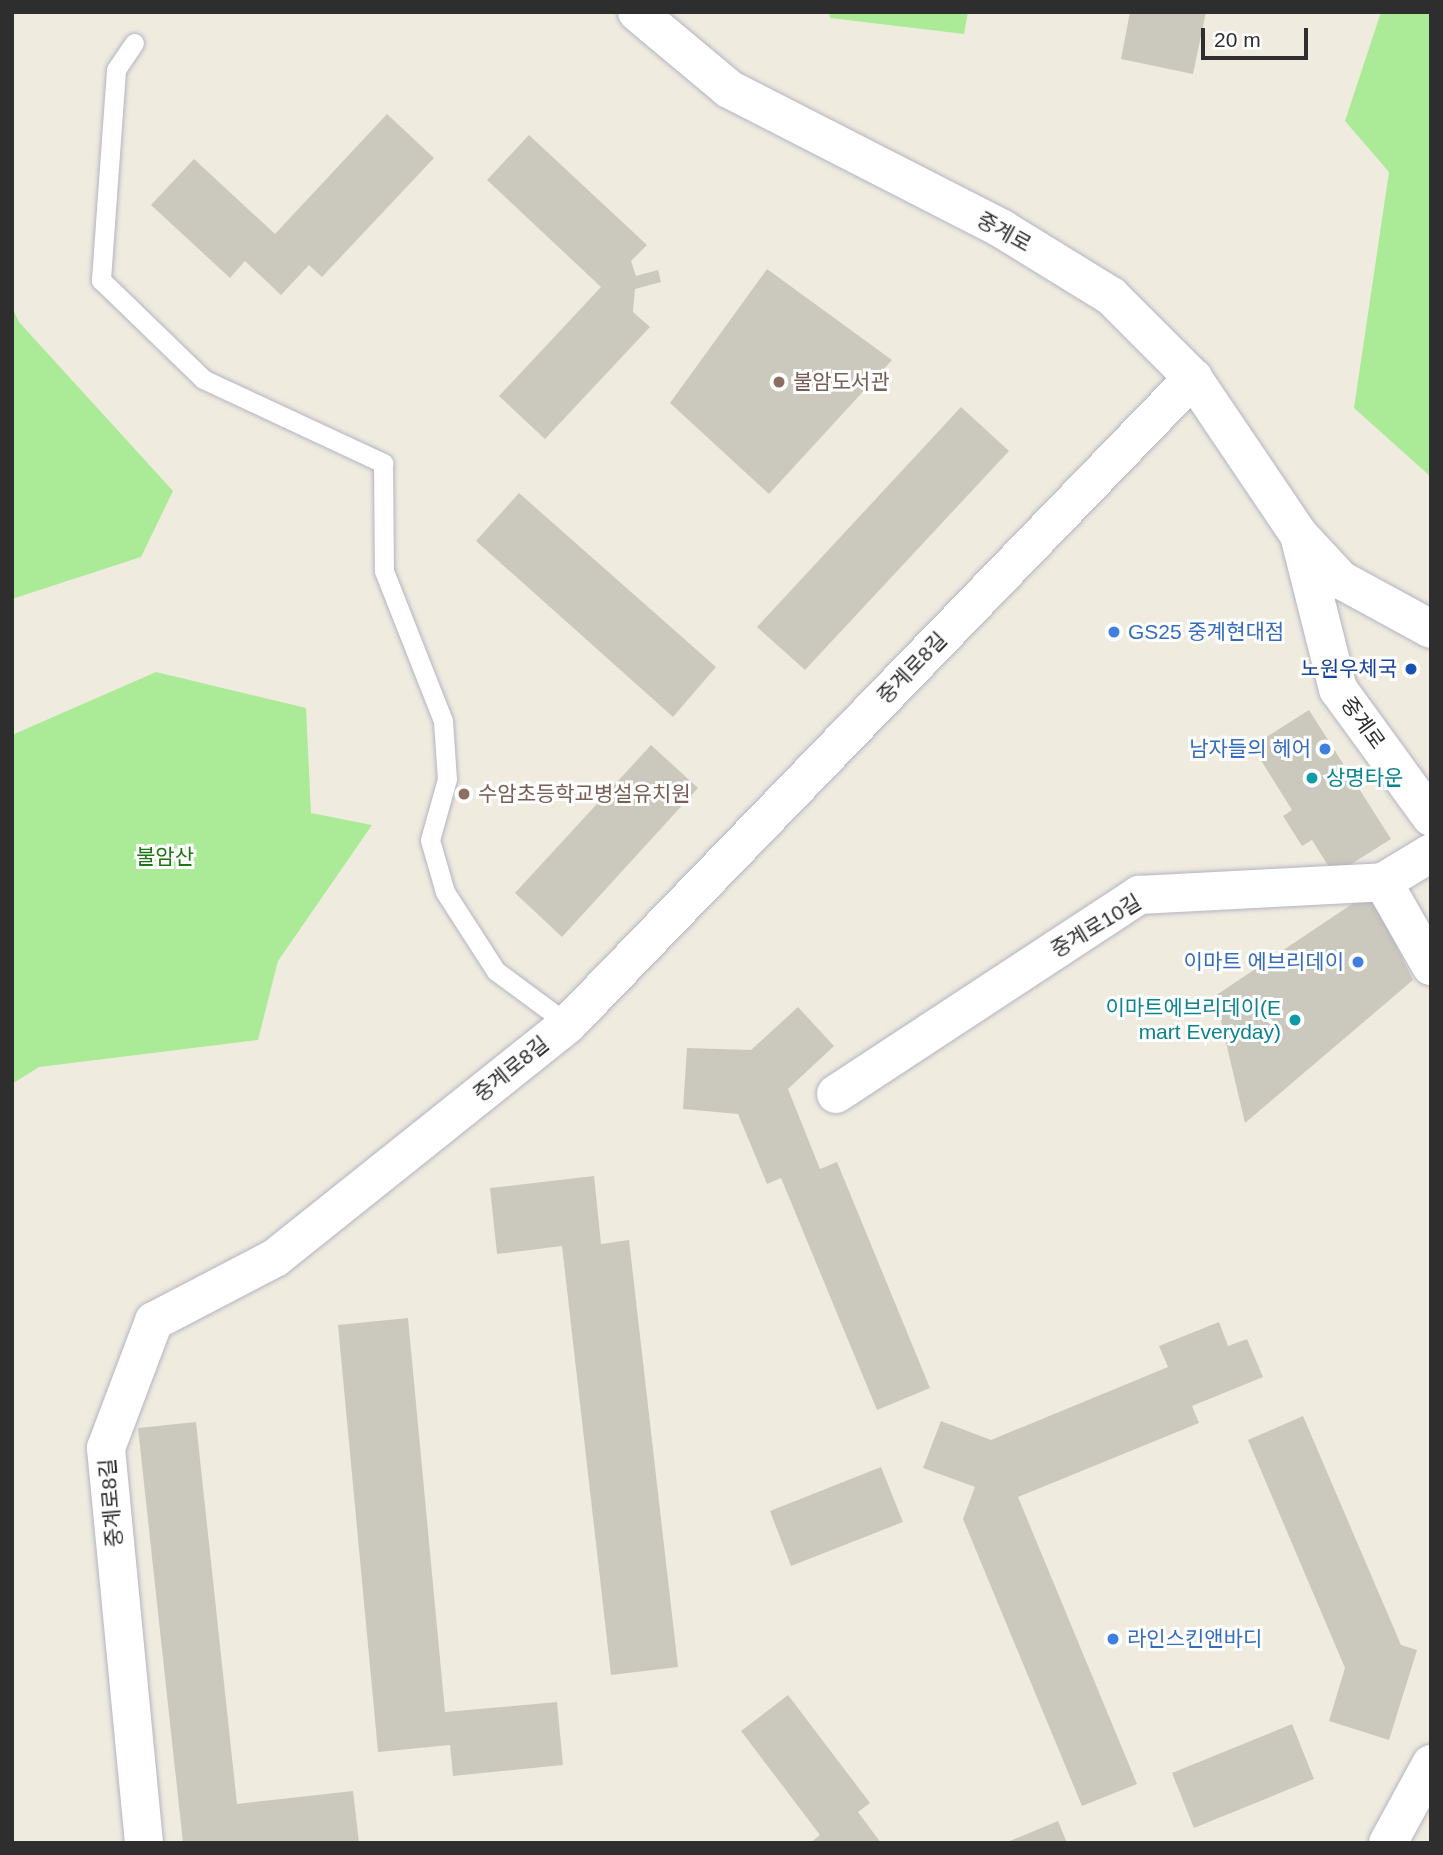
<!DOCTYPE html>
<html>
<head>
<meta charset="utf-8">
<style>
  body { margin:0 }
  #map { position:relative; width:1443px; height:1855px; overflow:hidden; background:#f0ebdf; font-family:Helvetica,"Noto Sans KR",sans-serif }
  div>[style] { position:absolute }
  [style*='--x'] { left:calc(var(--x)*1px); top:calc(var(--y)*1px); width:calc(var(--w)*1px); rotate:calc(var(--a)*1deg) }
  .green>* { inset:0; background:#abeb97 }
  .building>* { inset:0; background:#cbc9bd }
  .roads { filter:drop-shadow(0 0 2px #b3b4c2) drop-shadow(0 0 2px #b3b4c2) }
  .lane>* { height:19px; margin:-9.5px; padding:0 9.5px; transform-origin:9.5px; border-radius:9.5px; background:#fff }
  .street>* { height:38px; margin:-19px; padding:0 19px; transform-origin:19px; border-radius:19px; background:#fff }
  .secondary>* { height:38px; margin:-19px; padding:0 19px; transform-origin:19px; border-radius:19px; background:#fff }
  .dots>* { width:19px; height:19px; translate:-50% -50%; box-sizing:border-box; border:4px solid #fff; border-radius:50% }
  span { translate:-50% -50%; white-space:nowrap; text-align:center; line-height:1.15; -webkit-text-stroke:6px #fff; paint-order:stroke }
  .street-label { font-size:21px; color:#2e2e2e }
  .education-label { font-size:21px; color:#785e54 }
  .left { translate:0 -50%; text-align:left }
  .shop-label { font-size:21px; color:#366cbe }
  .right { translate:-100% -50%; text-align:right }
  .transit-label { font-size:21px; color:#164399 }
  .culture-label { font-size:21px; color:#0d838f }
  .park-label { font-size:21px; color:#1e7514 }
  .frame { position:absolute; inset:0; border:14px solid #2e2e2e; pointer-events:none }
  .scale { position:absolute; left:1201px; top:28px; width:107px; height:32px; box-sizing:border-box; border:4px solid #2e2e2e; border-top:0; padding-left:9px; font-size:21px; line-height:24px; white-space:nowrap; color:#2e2e2e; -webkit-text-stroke:5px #fff; paint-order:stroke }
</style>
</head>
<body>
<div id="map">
  <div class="green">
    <i style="clip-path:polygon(829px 12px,968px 12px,964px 34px,830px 18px)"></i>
    <i style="clip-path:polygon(1381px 12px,1431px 12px,1431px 477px,1354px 408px,1389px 172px,1345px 121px)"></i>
    <i style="clip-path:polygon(12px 307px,19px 322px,173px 491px,141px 557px,12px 599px)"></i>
    <i style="clip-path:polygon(156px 672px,306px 708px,311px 813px,372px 825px,278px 961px,258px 1040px,39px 1067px,12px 1084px,12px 735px)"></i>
  </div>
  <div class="building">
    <i style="clip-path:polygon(1130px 12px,1206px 12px,1193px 74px,1121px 59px)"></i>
    <i style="clip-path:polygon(387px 114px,434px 158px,322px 277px,309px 265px,281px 295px,245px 261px,230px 278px,151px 205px,194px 159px,275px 234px)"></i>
    <i style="clip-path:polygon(529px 135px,647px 245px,631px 261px,636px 276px,658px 270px,661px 282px,635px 289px,633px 312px,650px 327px,545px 439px,499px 396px,601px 287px,487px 180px)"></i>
    <i style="clip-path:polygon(767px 269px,892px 360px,769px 494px,670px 403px)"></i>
    <i style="clip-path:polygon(961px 407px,1009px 451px,805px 670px,757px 627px)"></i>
    <i style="clip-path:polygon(519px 493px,716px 667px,673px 717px,476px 541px)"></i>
    <i style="clip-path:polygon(1309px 710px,1391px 839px,1334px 875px,1312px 840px,1302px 846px,1283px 816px,1292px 810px,1252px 746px)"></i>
    <i style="clip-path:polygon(651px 745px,698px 788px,562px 937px,515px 893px)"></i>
    <i style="clip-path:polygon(1370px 892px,1413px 980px,1245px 1123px,1215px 996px)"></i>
    <i style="clip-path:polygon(798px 1007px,834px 1046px,788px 1089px,820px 1169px,837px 1162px,930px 1388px,877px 1410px,781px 1178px,767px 1184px,738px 1114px,683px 1109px,687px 1048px,751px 1050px)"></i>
    <i style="clip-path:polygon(594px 1176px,601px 1244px,629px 1240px,678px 1667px,611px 1675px,562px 1246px,497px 1254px,490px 1188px)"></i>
    <i style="clip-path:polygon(408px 1318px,445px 1712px,557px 1702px,563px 1765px,453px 1776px,450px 1745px,378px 1752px,338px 1325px)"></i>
    <i style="clip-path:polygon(1219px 1322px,1228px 1346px,1247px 1339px,1263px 1377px,1192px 1406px,1199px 1423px,1018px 1497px,1137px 1784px,1082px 1806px,963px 1519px,975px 1487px,923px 1468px,941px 1421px,991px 1440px,1168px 1367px,1159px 1346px)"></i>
    <i style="clip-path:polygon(1303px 1416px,1401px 1645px,1417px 1650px,1389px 1740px,1329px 1721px,1345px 1668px,1248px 1440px)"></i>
    <i style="clip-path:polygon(196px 1422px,237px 1804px,353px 1791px,359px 1843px,183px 1843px,138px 1428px)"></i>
    <i style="clip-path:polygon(881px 1467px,903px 1522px,791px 1566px,770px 1511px)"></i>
    <i style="clip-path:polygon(788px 1695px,870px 1803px,858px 1812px,881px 1843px,810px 1843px,820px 1835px,741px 1731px)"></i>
    <i style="clip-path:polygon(1292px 1724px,1314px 1779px,1194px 1828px,1172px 1773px)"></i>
    <i style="clip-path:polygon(1058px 1821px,1067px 1843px,1005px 1843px)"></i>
  </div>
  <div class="roads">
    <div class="lane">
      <i style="--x:134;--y:43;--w:32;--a:124"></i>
      <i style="--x:116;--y:70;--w:211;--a:94.1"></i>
      <i style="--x:101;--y:280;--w:142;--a:44.1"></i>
      <i style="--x:203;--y:379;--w:199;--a:25"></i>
      <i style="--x:383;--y:463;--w:108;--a:89.5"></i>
      <i style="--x:384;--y:571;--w:161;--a:68.5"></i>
      <i style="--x:443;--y:721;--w:58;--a:86.1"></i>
      <i style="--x:447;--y:779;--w:63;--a:105.6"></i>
      <i style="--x:430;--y:840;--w:54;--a:73.9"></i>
      <i style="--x:445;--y:892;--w:94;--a:57.2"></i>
      <i style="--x:496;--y:971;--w:89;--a:36.4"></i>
    </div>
    <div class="street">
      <i style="--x:1299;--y:535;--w:159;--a:75.8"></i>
      <i style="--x:1338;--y:689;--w:158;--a:54"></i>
      <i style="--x:1383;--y:882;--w:97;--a:60.3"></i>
      <i style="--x:836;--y:1094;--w:363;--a:-33.3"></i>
      <i style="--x:1139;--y:895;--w:244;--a:-3"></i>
      <i style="--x:1383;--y:882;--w:56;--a:-31.1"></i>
      <i style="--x:144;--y:1843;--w:397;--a:-95.5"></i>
      <i style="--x:106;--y:1448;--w:136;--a:-69.3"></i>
      <i style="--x:154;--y:1321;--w:136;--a:-27.5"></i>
      <i style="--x:275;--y:1258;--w:375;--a:-38.6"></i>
      <i style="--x:568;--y:1024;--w:899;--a:-45.95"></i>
      <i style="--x:1388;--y:1843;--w:90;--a:-61.4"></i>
    </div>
    <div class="secondary">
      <i style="--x:637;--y:12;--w:120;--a:39.9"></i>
      <i style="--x:729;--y:89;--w:307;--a:27.1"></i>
      <i style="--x:1002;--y:229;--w:128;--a:31.6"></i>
      <i style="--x:1111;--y:296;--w:116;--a:45"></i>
      <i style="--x:1193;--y:378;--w:189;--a:56"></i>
      <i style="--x:1299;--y:535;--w:62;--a:47"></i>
      <i style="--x:1341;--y:580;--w:102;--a:28.6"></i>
    </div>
  </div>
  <div class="dots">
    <i style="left:779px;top:382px;background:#8d6e63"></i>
    <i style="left:1114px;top:632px;background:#3f7fe0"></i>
    <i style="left:1411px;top:669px;background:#1a4fb4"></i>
    <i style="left:1325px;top:749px;background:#3f7fe0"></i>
    <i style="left:1312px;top:778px;background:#0f9aa8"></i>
    <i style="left:464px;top:794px;background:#8d6e63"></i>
    <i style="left:1358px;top:962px;background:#3f7fe0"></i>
    <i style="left:1295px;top:1020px;background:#0f9aa8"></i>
    <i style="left:1113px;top:1639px;background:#3f7fe0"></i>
  </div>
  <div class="street-label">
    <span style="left:1004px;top:232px;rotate:29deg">중계로</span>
    <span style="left:912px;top:668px;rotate:-46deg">중계로8길</span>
    <span style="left:1363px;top:723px;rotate:54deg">중계로</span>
    <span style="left:1096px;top:926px;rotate:-31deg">중계로10길</span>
    <span style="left:511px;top:1069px;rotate:-39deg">중계로8길</span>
    <span style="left:111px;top:1503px;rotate:-95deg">중계로8길</span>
  </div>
  <div class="education-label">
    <span class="left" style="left:793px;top:382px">불암도서관</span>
    <span class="left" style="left:478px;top:794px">수암초등학교병설유치원</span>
  </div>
  <div class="shop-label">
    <span class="left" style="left:1128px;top:632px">GS25 중계현대점</span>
    <span class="right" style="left:1311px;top:749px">남자들의 헤어</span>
    <span class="right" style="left:1344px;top:962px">이마트 에브리데이</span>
    <span class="left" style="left:1127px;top:1639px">라인스킨앤바디</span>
  </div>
  <div class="transit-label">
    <span class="right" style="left:1397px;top:669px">노원우체국</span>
  </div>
  <div class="culture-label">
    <span class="left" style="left:1326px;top:778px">상명타운</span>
    <span class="right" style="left:1281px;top:1020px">이마트에브리데이(E<br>mart Everyday)</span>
  </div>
  <div class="park-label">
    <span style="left:165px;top:857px">불암산</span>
  </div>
  <div class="frame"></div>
  <div class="scale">20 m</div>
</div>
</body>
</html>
